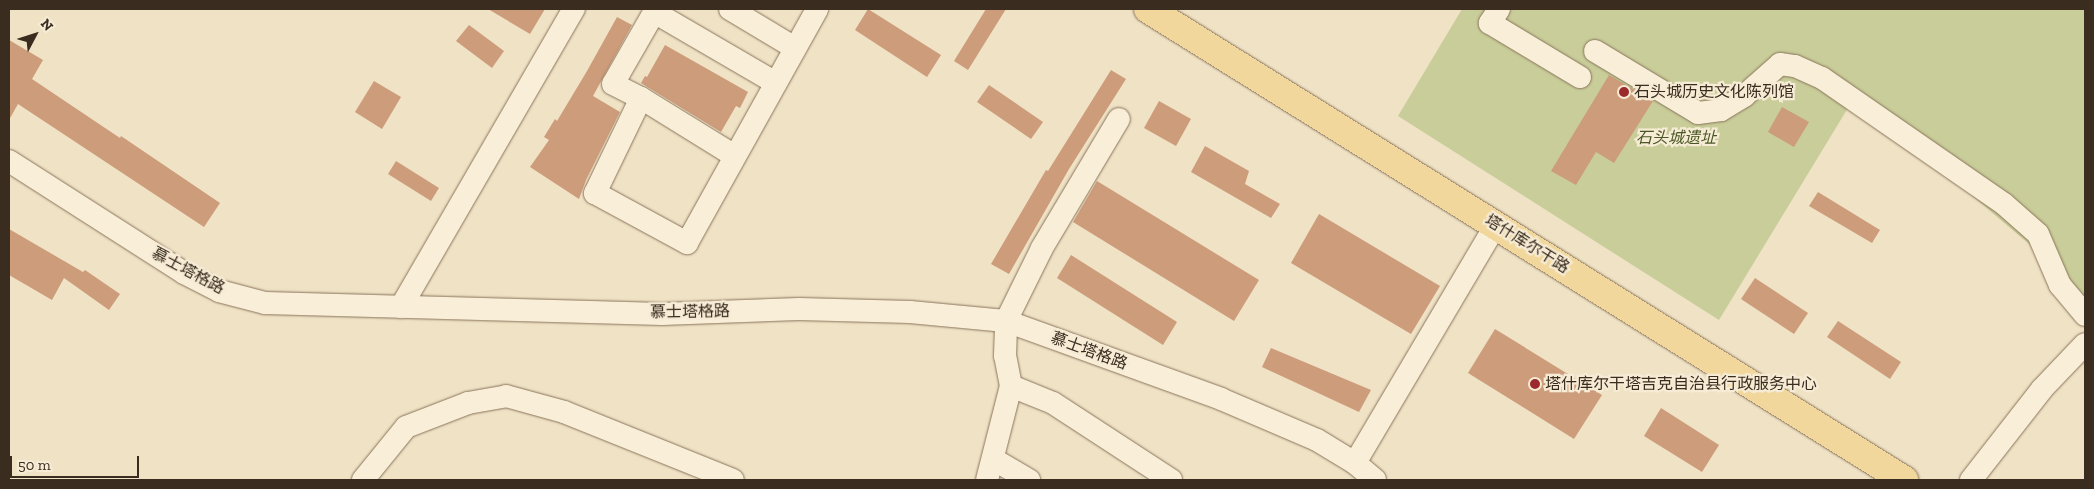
<!DOCTYPE html>
<html>
<head>
<meta charset="utf-8">
<style>
  body { margin:0 }
  #map { position:relative; width:2094px; height:489px; overflow:hidden; background:#efe2c5; font-family:"Zilla Slab","Noto Sans SC",serif }
  div>[style] { position:absolute }
  [style*='--x'] { left:calc(var(--x)*1px); top:calc(var(--y)*1px); width:calc(var(--w)*1px); rotate:calc(var(--a)*1deg) }
  .green>* { inset:0; background:#c8cd99 }
  .building>* { inset:0; background:#cd9c7b }
  .roads { filter:drop-shadow(0 0 1px #8a745b) drop-shadow(0 0 1px #8a745b) }
  .minor>* { height:22px; margin:-11px; padding:0 11px; transform-origin:11px; border-radius:11px; background:#f9efd9 }
  .major>* { height:28px; margin:-14px; padding:0 14px; transform-origin:14px; border-radius:14px; background:#f2d79d }
  .dots>* { width:14px; height:14px; translate:-50% -50%; box-sizing:border-box; border:2px solid #f6ecd5; border-radius:50% }
  span { translate:-50% -50%; white-space:nowrap; text-align:center; line-height:1.15; -webkit-text-stroke:4.5px #f6ecd5; paint-order:stroke }
  .poi-label { font-size:16px; color:#3a2c1f }
  .left { translate:0 -50%; text-align:left }
  .park-label { font-size:16px; color:#4b5725; font-style:italic }
  .street-label { font-size:16px; color:#3a2c1f }
  .frame { position:absolute; inset:0; border:10px solid #3a2c1f; pointer-events:none }
  .north { position:absolute; left:10px; top:10px; width:50px; height:50px; -webkit-text-stroke:4px #f6ecd5; paint-order:stroke; rotate:50deg; font-size:14px; font-weight:700; line-height:20px; text-align:center; color:#3a2c1f }
  .north::after { content:''; display:block; margin:auto; width:18px; height:22px; background:#3a2c1f; clip-path:polygon(50% 0,100% 100%,50% 72%,0 100%) }
  .scale { position:absolute; left:10px; top:456px; width:129px; height:22px; box-sizing:border-box; border:2px solid #3a2c1f; border-top:0; padding-left:6px; font-size:15px; line-height:18px; white-space:nowrap; color:#3a2c1f; -webkit-text-stroke:4px #f6ecd5; paint-order:stroke }
</style>
</head>
<body>
<div id="map">
  <div class="green">
    <i style="clip-path:polygon(1462px 9px,2085px 9px,2085px 318px,2034px 248px,1937px 166px,1851px 103px,1719px 320px,1398px 116px)"></i>
  </div>
  <div class="building">
    <i style="clip-path:polygon(488px 9px,545px 9px,530px 34px)"></i>
    <i style="clip-path:polygon(868px 9px,941px 55px,927px 77px,855px 30px)"></i>
    <i style="clip-path:polygon(986px 9px,1006px 9px,968px 70px,954px 61px)"></i>
    <i style="clip-path:polygon(617px 17px,632px 25px,593px 96px,620px 112px,586px 180px,579px 199px,530px 167px,549px 140px,544px 137px,555px 119px,557px 121px,587px 71px)"></i>
    <i style="clip-path:polygon(469px 25px,504px 51px,492px 68px,456px 41px)"></i>
    <i style="clip-path:polygon(9px 40px,43px 60px,32px 79px,120px 138px,121px 136px,220px 203px,204px 227px,18px 104px,9px 120px)"></i>
    <i style="clip-path:polygon(665px 45px,748px 92px,740px 108px,736px 106px,721px 132px,641px 83px,645px 76px,647px 77px)"></i>
    <i style="clip-path:polygon(1111px 70px,1126px 79px,1069px 169px,1009px 274px,991px 264px,1046px 170px,1048px 171px)"></i>
    <i style="clip-path:polygon(1609px 75px,1653px 101px,1614px 163px,1596px 152px,1576px 185px,1551px 171px)"></i>
    <i style="clip-path:polygon(374px 81px,401px 97px,382px 129px,355px 112px)"></i>
    <i style="clip-path:polygon(989px 85px,1043px 122px,1031px 139px,977px 102px)"></i>
    <i style="clip-path:polygon(1159px 101px,1191px 119px,1176px 146px,1144px 128px)"></i>
    <i style="clip-path:polygon(1782px 107px,1809px 122px,1794px 147px,1768px 132px)"></i>
    <i style="clip-path:polygon(1205px 146px,1249px 171px,1245px 184px,1280px 204px,1271px 218px,1191px 172px)"></i>
    <i style="clip-path:polygon(396px 161px,439px 188px,431px 201px,388px 174px)"></i>
    <i style="clip-path:polygon(1097px 181px,1259px 280px,1234px 321px,1073px 222px)"></i>
    <i style="clip-path:polygon(1818px 192px,1880px 230px,1872px 243px,1809px 206px)"></i>
    <i style="clip-path:polygon(1319px 214px,1440px 286px,1411px 334px,1291px 263px)"></i>
    <i style="clip-path:polygon(9px 229px,83px 272px,85px 270px,120px 294px,109px 310px,64px 278px,52px 300px,9px 275px)"></i>
    <i style="clip-path:polygon(1071px 255px,1177px 322px,1163px 345px,1057px 278px)"></i>
    <i style="clip-path:polygon(1755px 278px,1808px 313px,1794px 334px,1741px 299px)"></i>
    <i style="clip-path:polygon(1838px 321px,1901px 362px,1890px 379px,1827px 337px)"></i>
    <i style="clip-path:polygon(1495px 329px,1602px 395px,1574px 439px,1468px 373px)"></i>
    <i style="clip-path:polygon(1271px 348px,1371px 390px,1359px 412px,1262px 367px)"></i>
    <i style="clip-path:polygon(1661px 408px,1719px 445px,1702px 472px,1644px 436px)"></i>
  </div>
  <div class="roads">
    <div class="minor">
      <i style="--x:656;--y:9;--w:86;--a:119.8"></i>
      <i style="--x:613;--y:84;--w:31;--a:27"></i>
      <i style="--x:641;--y:98;--w:110;--a:31.7"></i>
      <i style="--x:730;--y:9;--w:76;--a:31"></i>
      <i style="--x:1499;--y:9;--w:17;--a:123"></i>
      <i style="--x:1490;--y:23;--w:105;--a:31"></i>
      <i style="--x:654;--y:12;--w:141;--a:30.2"></i>
      <i style="--x:1595;--y:51;--w:120;--a:31"></i>
      <i style="--x:1698;--y:113;--w:23;--a:-7"></i>
      <i style="--x:1721;--y:110;--w:27;--a:-31"></i>
      <i style="--x:1744;--y:96;--w:48;--a:-41.6"></i>
      <i style="--x:1780;--y:64;--w:15;--a:8"></i>
      <i style="--x:1795;--y:66;--w:30;--a:24"></i>
      <i style="--x:1822;--y:78;--w:221;--a:34.7"></i>
      <i style="--x:2004;--y:204;--w:45;--a:41.4"></i>
      <i style="--x:2038;--y:234;--w:56;--a:66.7"></i>
      <i style="--x:2060;--y:285;--w:39;--a:50"></i>
      <i style="--x:641;--y:98;--w:106;--a:115.8"></i>
      <i style="--x:595;--y:193;--w:105;--a:28.5"></i>
      <i style="--x:687;--y:243;--w:268;--a:-60.9"></i>
      <i style="--x:9;--y:161;--w:208;--a:32.6"></i>
      <i style="--x:184;--y:273;--w:39;--a:27"></i>
      <i style="--x:219;--y:291;--w:48;--a:14.6"></i>
      <i style="--x:265;--y:303;--w:397;--a:1.6"></i>
      <i style="--x:662;--y:314;--w:137;--a:-2.1"></i>
      <i style="--x:799;--y:309;--w:111;--a:1.5"></i>
      <i style="--x:910;--y:312;--w:96;--a:5.4"></i>
      <i style="--x:1006;--y:321;--w:229;--a:19.9"></i>
      <i style="--x:1221;--y:399;--w:104;--a:23.1"></i>
      <i style="--x:1317;--y:440;--w:44;--a:31.2"></i>
      <i style="--x:1355;--y:463;--w:26;--a:40"></i>
      <i style="--x:401;--y:307;--w:345;--a:-59.9"></i>
      <i style="--x:1011;--y:386;--w:45;--a:22"></i>
      <i style="--x:1053;--y:403;--w:141;--a:33.1"></i>
      <i style="--x:993;--y:459;--w:42;--a:30.3"></i>
      <i style="--x:1355;--y:463;--w:277;--a:-59.4"></i>
      <i style="--x:363;--y:480;--w:68;--a:-50.9"></i>
      <i style="--x:406;--y:427;--w:66;--a:-21.2"></i>
      <i style="--x:468;--y:403;--w:39;--a:-10"></i>
      <i style="--x:506;--y:396;--w:60;--a:15.4"></i>
      <i style="--x:564;--y:412;--w:182;--a:21.9"></i>
      <i style="--x:987;--y:480;--w:97;--a:-75.7"></i>
      <i style="--x:1011;--y:386;--w:31;--a:-101"></i>
      <i style="--x:1005;--y:356;--w:35;--a:-88"></i>
      <i style="--x:1006;--y:321;--w:81;--a:-63.7"></i>
      <i style="--x:1042;--y:248;--w:150;--a:-59.2"></i>
      <i style="--x:1971;--y:480;--w:115;--a:-52"></i>
      <i style="--x:2042;--y:389;--w:62;--a:-46.3"></i>
    </div>
    <div class="major">
      <i style="--x:1148;--y:9;--w:891;--a:31.92"></i>
    </div>
  </div>
  <div class="dots">
    <i style="left:1624px;top:92px;background:#9a2a2c"></i>
    <i style="left:1535px;top:384px;background:#9a2a2c"></i>
  </div>
  <div class="poi-label">
    <span class="left" style="left:1634px;top:92px">石头城历史文化陈列馆</span>
    <span class="left" style="left:1545px;top:384px">塔什库尔干塔吉克自治县行政服务中心</span>
  </div>
  <div class="park-label">
    <span style="left:1676px;top:138px">石头城遗址</span>
  </div>
  <div class="street-label">
    <span style="left:1527px;top:244px;rotate:32deg">塔什库尔干路</span>
    <span style="left:188px;top:271px;rotate:28deg">慕士塔格路</span>
    <span style="left:690px;top:312px;rotate:-1deg">慕士塔格路</span>
    <span style="left:1089px;top:351px;rotate:20deg">慕士塔格路</span>
  </div>
  <div class="frame"></div>
  <div class="north">N</div>
  <div class="scale">50 m</div>
</div>
</body>
</html>
